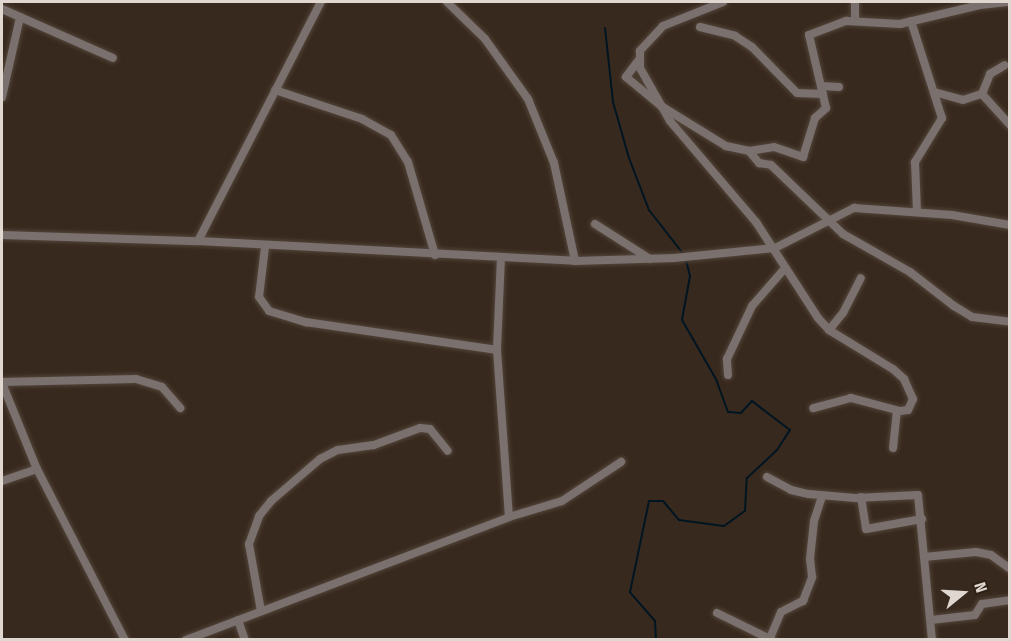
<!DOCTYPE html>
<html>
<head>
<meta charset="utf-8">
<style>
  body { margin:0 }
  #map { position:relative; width:1011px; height:641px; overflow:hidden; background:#38291e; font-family:"Fira Sans Condensed",sans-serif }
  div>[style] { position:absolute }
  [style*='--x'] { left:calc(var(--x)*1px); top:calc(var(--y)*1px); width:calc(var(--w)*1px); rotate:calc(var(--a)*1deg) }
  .stream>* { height:2px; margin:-1px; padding:0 1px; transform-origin:1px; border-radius:1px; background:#001521 }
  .roads { filter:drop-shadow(0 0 2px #53453a) drop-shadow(0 0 2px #53453a) }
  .minor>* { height:8px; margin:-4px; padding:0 4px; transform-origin:4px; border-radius:4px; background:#7a706e }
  span { translate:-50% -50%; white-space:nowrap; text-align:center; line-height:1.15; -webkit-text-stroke:5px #2d2015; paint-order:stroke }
  .frame { position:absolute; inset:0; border:3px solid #e0d7d0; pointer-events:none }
  .north { position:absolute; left:933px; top:563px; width:60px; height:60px; -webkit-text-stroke:4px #2d2015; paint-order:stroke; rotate:72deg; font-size:16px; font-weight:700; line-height:24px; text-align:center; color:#e0d7d0 }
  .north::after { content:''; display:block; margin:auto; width:21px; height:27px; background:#e0d7d0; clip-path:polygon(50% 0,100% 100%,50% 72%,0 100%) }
</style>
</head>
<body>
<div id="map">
  <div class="stream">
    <i style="--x:605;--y:28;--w:74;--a:83.8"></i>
    <i style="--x:613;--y:102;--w:58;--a:74.1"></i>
    <i style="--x:629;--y:158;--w:56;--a:69"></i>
    <i style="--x:649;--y:210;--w:57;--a:52.1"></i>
    <i style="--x:656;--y:640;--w:19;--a:-93"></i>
    <i style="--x:655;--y:621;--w:38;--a:-131"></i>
    <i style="--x:630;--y:592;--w:93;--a:-78.2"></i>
    <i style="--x:649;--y:501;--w:14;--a:0"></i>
    <i style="--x:663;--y:501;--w:25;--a:50"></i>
    <i style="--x:679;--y:520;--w:45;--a:7.6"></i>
    <i style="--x:724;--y:526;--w:26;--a:-36"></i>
    <i style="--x:745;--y:511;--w:33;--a:-87"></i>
    <i style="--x:747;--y:478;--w:41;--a:-43"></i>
    <i style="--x:777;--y:450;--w:24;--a:-57"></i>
    <i style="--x:790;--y:430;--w:48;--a:-142.7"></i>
    <i style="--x:752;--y:401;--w:16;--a:133"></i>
    <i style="--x:741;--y:413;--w:13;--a:-176"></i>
    <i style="--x:728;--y:412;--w:33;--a:-110"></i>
    <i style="--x:717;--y:381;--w:70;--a:-119.8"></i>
    <i style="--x:682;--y:320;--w:45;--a:-79.7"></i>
    <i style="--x:690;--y:276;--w:16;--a:-104"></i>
  </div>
  <div class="roads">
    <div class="minor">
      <i style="--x:447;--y:2;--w:53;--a:44.2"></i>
      <i style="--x:485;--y:39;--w:74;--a:54.4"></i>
      <i style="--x:528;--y:99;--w:69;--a:67.9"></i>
      <i style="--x:554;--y:163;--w:100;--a:77.9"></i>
      <i style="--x:723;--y:2;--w:65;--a:158.2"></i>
      <i style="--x:663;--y:26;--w:34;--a:133"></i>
      <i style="--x:640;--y:51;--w:17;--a:90"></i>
      <i style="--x:640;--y:68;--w:61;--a:60.5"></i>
      <i style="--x:670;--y:121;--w:133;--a:49.6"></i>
      <i style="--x:756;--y:222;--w:114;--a:57.1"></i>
      <i style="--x:818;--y:318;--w:16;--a:47"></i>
      <i style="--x:829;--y:330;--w:75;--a:31.4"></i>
      <i style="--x:893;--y:369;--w:15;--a:42"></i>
      <i style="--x:904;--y:379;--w:22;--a:66"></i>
      <i style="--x:913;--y:399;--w:12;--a:114"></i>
      <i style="--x:908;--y:410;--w:8;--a:173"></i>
      <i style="--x:900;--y:411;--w:51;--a:-165.1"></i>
      <i style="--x:851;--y:398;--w:39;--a:165"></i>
      <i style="--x:855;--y:2;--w:19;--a:90"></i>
      <i style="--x:2;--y:9;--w:121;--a:23.8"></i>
      <i style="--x:911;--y:21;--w:102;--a:72.3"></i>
      <i style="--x:942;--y:118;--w:52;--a:121.5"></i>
      <i style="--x:915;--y:162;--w:50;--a:87.7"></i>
      <i style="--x:700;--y:27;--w:36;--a:14"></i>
      <i style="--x:735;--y:36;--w:20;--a:33"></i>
      <i style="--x:752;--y:47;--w:64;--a:45.6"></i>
      <i style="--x:797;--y:93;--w:26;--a:2"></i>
      <i style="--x:638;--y:61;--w:20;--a:127"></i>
      <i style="--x:626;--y:77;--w:45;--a:39.6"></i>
      <i style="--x:661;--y:106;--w:76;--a:31.6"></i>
      <i style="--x:726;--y:146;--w:24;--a:12"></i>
      <i style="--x:749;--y:151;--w:25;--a:-9"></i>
      <i style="--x:774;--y:147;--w:31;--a:19"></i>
      <i style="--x:803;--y:157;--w:41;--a:-72.9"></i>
      <i style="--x:815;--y:118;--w:15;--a:-42"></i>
      <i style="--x:826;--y:108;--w:75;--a:-103.1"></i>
      <i style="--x:809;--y:35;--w:40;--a:-21"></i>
      <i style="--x:846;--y:21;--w:54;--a:3.2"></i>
      <i style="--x:900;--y:24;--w:82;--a:-13.4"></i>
      <i style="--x:980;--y:5;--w:30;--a:-6"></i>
      <i style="--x:821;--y:86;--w:18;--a:3"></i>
      <i style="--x:275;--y:90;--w:92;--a:18.4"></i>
      <i style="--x:362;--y:119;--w:33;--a:29"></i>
      <i style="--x:391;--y:135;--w:32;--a:58"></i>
      <i style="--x:408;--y:162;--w:97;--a:73.8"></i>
      <i style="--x:934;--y:92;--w:30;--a:15"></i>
      <i style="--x:963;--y:100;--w:20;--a:-18"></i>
      <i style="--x:982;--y:94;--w:42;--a:47.9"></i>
      <i style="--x:982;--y:94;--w:22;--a:-68"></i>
      <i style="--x:990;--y:74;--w:17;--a:-31"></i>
      <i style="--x:2;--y:97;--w:82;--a:-77.3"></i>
      <i style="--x:749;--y:151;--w:16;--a:50"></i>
      <i style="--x:759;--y:163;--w:12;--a:9"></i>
      <i style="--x:771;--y:165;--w:100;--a:43.8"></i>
      <i style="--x:843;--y:234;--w:77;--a:29.6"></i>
      <i style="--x:910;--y:272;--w:56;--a:37.7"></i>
      <i style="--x:954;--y:306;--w:21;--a:31"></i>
      <i style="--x:972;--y:317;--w:38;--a:7"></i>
      <i style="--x:595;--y:224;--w:65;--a:32.5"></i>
      <i style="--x:2;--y:235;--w:196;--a:1.8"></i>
      <i style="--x:198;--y:241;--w:378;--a:3"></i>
      <i style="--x:575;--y:261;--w:99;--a:-1.7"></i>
      <i style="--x:674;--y:258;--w:101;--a:-5.7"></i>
      <i style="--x:775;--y:248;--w:89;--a:-26.9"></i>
      <i style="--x:854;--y:208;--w:98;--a:4.1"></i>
      <i style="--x:952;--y:215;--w:59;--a:9.8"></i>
      <i style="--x:198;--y:241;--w:269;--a:-62.8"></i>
      <i style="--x:265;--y:247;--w:50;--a:96.8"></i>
      <i style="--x:259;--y:297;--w:17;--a:54"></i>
      <i style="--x:269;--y:311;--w:39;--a:17"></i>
      <i style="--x:306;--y:322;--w:193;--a:8.3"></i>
      <i style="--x:501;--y:257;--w:93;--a:92.5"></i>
      <i style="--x:497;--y:350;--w:167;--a:85.9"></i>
      <i style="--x:829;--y:330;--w:22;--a:-51"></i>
      <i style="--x:843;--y:313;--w:39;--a:-63"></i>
      <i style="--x:728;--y:375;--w:16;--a:-94"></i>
      <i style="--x:727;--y:359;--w:59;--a:-64.7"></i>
      <i style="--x:752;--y:306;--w:50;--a:-49"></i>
      <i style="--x:2;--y:382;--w:134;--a:-1.3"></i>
      <i style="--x:136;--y:379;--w:27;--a:17"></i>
      <i style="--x:162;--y:387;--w:28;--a:49"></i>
      <i style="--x:2;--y:383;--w:93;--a:67.9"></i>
      <i style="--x:37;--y:469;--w:192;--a:62.8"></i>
      <i style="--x:893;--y:448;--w:37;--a:-84"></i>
      <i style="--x:767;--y:477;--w:27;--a:28"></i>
      <i style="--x:791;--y:490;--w:18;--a:13"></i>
      <i style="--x:809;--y:494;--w:46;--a:5"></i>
      <i style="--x:855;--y:498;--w:63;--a:-2.7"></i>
      <i style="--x:918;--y:495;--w:146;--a:84.5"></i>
      <i style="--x:2;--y:481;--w:37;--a:-19"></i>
      <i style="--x:861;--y:497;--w:32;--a:81"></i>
      <i style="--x:866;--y:529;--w:57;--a:-10.1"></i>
      <i style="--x:924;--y:557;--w:52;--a:-5.5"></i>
      <i style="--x:976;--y:552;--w:15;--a:11"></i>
      <i style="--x:991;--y:555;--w:24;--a:36"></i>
      <i style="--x:261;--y:611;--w:68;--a:-100.2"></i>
      <i style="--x:249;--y:544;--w:30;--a:-70"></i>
      <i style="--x:259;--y:516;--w:19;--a:-51"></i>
      <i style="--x:271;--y:501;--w:65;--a:-40.6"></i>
      <i style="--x:320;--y:459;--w:20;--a:-27"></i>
      <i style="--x:338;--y:450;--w:36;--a:-8"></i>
      <i style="--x:374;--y:445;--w:49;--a:-20.3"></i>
      <i style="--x:420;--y:428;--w:10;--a:6"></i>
      <i style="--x:430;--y:429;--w:28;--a:51"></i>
      <i style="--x:717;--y:613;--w:61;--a:26.1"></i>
      <i style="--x:238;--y:620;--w:21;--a:71"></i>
      <i style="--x:931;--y:620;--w:44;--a:-6.5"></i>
      <i style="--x:975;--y:615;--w:13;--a:-58"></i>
      <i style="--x:982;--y:604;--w:28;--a:-8"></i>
      <i style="--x:770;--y:638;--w:28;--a:-67"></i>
      <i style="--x:781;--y:612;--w:25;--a:-27"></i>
      <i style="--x:803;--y:601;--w:26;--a:-69"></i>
      <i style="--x:812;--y:577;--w:18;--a:-96"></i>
      <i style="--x:810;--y:559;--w:38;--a:-84"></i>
      <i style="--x:814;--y:521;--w:26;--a:-72"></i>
      <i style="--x:186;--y:640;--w:346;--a:-20.8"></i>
      <i style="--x:509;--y:517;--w:55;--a:-16.8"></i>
      <i style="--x:562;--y:501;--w:71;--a:-33.5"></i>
    </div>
  </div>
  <div class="frame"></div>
  <div class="north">N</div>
</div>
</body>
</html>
